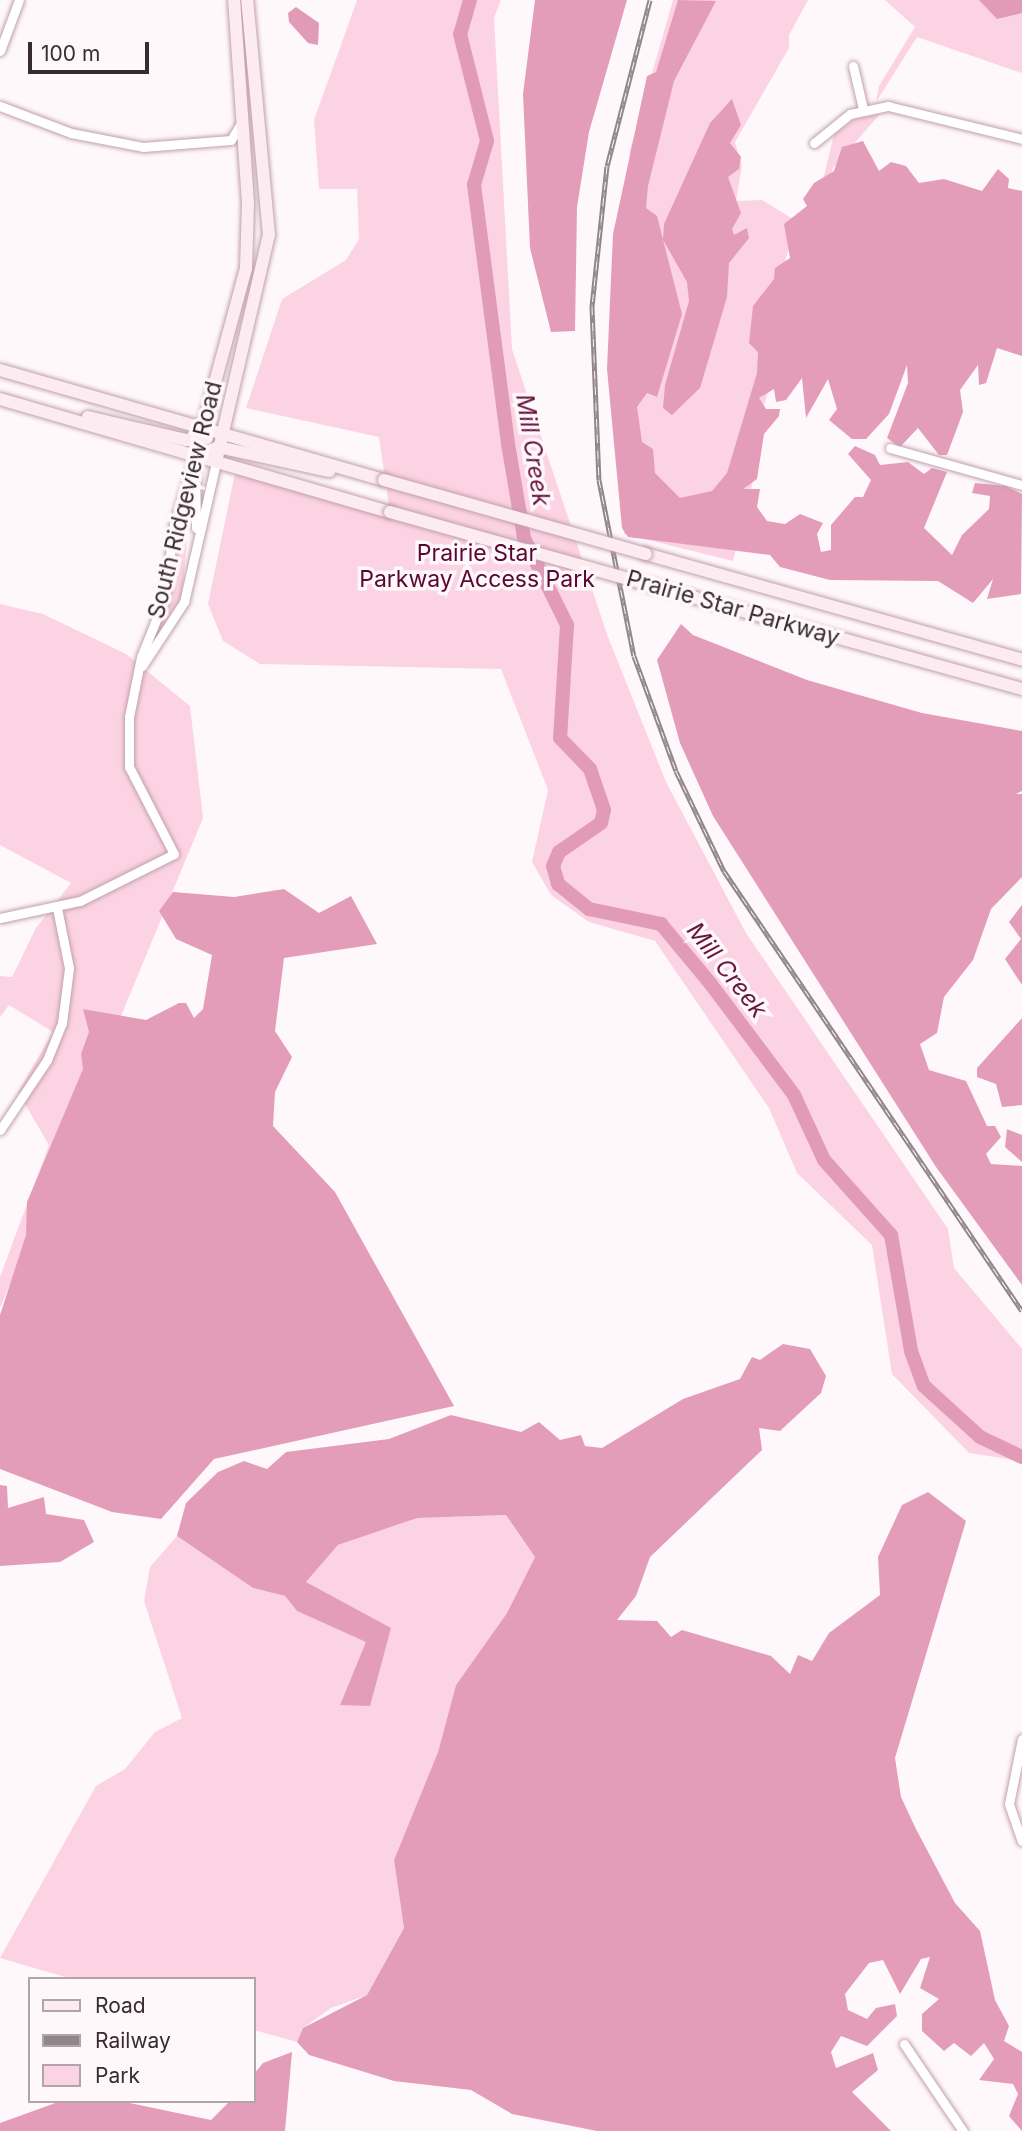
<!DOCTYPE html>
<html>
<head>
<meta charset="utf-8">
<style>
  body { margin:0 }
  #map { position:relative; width:1022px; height:2131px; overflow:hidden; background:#fff8fa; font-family:Inter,sans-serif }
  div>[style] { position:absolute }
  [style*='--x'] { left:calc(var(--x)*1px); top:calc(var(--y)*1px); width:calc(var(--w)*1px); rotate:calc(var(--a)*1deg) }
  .green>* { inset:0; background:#fcd3e2 }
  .forest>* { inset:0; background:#e39db9 }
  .water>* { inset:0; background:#e19bb7 }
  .river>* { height:14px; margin:-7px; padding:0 7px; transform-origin:7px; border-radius:7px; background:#e19bb7 }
  .roads { filter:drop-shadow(0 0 2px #c1a0ac) drop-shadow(0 0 2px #c1a0ac) }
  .street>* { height:9px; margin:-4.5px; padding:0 4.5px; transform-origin:4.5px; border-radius:4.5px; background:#fff }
  .secondary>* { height:12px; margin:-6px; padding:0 6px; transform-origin:6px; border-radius:6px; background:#fdebf2 }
  .rail>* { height:5px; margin-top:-2.5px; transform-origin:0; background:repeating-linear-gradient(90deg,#fff8fa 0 8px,#91878a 0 16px); box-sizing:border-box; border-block:2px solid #91878a }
  .bridges { filter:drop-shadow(0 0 2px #c1a0ac) drop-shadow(0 0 2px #c1a0ac) }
  .secondary-bridge>* { height:12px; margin:-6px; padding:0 6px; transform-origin:6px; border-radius:6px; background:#fdebf2 }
  span { translate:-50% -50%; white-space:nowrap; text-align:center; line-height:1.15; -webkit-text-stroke:7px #fff8fa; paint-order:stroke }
  .street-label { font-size:23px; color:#392c31 }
  .park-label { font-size:23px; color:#5a0634 }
  .water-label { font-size:24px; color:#671640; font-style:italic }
  .legend { position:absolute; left:28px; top:1977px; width:228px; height:126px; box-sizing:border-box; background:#fff8fa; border:2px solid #b0a6aa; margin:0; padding:9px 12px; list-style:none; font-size:21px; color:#392c31 }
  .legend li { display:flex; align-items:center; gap:14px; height:35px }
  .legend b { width:35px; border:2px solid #b0a6aa }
  .scale { position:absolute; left:28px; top:42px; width:121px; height:32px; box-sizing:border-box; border:4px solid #392c31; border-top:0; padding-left:9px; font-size:21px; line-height:24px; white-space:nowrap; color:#392c31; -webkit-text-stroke:5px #fff8fa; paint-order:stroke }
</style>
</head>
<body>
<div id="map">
  <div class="green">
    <i style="clip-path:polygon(357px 0,501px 0,494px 18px,512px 349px,608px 637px,666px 782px,746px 933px,948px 1229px,954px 1268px,1022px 1349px,1022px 1461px,969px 1453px,892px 1374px,872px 1245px,797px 1173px,769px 1108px,655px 941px,589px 922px,551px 895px,532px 862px,548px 790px,501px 669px,260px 664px,223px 641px,208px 604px,236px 468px,389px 506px,379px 437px,246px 408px,282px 299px,346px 260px,359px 239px,357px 189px,319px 189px,314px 120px)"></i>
    <i style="clip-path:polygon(673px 0,808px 0,789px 35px,789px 48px,735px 142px,742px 166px,736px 201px,762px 200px,811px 230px,834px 134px,857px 118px,880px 114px,833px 168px,814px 239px,789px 248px,776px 291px,788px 324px,761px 416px,756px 469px,733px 561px,624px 534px,613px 408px,630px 150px)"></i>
    <i style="clip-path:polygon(885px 0,1022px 0,1022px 73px,917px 37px,876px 102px,879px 86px,915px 27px)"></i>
    <i style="clip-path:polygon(192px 484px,182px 596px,147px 654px,168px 596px)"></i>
    <i style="clip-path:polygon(0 604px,43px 614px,126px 654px,190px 706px,203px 818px,0 1308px,0 1277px,49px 1145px,18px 1092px,53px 1032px,9px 1005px,0 1017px,0 976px,12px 977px,36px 928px,71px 883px,0 845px)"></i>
    <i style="clip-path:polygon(506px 1515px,535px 1557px,507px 1613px,456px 1685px,438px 1752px,394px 1860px,404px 1928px,367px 1995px,331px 2008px,303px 2028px,297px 2042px,254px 2030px,254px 1979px,72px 1979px,0 1958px,96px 1786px,125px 1769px,155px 1732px,182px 1718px,144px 1601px,150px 1567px,177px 1536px,253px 1588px,285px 1596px,297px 1611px,367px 1642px,340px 1705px,390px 1628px,306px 1582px,338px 1545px,416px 1518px)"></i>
  </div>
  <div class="forest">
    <i style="clip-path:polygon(535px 0,627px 0,589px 132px,577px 207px,575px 331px,551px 332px,530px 248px,523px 94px)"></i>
    <i style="clip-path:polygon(678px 0,716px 1px,674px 81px,648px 186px,646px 208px,657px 216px,682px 314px,657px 397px,647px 393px,637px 407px,642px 442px,653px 449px,655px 473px,680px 498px,712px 491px,727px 473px,757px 373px,758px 352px,749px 343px,753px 306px,774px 279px,775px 268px,790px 258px,784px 224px,807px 206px,803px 199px,814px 183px,834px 171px,842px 147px,863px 141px,879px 171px,891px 162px,906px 166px,919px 183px,944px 179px,982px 191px,998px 169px,1009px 179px,1008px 188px,1022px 191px,1022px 356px,997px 348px,986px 383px,979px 385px,978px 365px,960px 390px,963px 412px,947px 455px,939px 455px,918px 428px,900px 447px,887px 438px,908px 383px,907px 365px,889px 414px,866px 439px,852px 439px,829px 420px,837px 409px,828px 379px,806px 418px,802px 378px,786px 400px,776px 402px,774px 389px,759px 398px,766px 409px,780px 409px,779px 416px,764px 434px,757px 479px,743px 489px,760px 489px,757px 507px,767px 521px,785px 524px,800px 514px,823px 523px,817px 534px,821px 552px,831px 550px,831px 525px,855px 497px,863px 497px,871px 480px,848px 454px,855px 446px,875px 455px,880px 465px,908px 462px,924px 474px,932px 468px,947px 472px,924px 528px,952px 555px,962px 535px,989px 509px,990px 496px,972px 493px,975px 483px,1006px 486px,1022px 494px,1021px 594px,987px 599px,993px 579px,973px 603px,938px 581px,830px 580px,780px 567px,770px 555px,628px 537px,622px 528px,607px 369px,613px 234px,647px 76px,656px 72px)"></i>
    <i style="clip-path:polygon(732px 99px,741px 125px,730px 143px,741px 157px,739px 169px,728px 177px,741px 213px,732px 229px,734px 235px,747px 228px,749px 238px,729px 263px,727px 297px,700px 388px,672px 415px,663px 408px,665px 385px,689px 301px,687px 282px,663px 240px,664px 224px,710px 123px)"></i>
    <i style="clip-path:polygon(681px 624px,693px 635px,807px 680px,922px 713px,1022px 731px,1022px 791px,1016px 794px,1022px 794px,1022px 877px,991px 909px,973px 960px,944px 997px,937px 1033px,920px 1044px,929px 1070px,966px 1081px,987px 1126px,995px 1126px,1001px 1137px,986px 1154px,991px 1164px,1022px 1166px,1022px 1285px,936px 1167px,713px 816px,680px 743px,657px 660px)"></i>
    <i style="clip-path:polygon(284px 889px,319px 913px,351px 896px,377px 944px,284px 958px,275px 1031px,292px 1057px,275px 1092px,273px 1126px,335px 1192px,454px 1406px,214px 1459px,161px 1519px,112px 1512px,0 1469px,0 1315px,26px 1235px,27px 1202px,83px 1069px,81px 1054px,89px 1032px,83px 1009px,146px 1020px,179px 1003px,186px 1003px,194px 1018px,203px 1009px,212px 955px,176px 939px,159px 911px,173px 892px,234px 897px)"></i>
    <i style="clip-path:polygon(1022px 905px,1022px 985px,1005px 959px,1021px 939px,1009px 922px)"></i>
    <i style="clip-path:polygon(1022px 1018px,1022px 1105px,1002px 1107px,996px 1084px,977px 1077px,977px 1068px)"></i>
    <i style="clip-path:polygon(1007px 1129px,1022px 1135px,1022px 1162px,1005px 1147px)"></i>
    <i style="clip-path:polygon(783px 1344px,810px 1349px,826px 1376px,821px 1393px,780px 1431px,759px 1428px,762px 1450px,650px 1557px,636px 1596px,617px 1620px,657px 1621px,671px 1637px,682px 1630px,771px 1656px,790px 1674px,798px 1655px,812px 1661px,829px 1633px,880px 1595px,878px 1557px,902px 1505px,928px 1492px,966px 1521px,895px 1758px,901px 1797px,916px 1829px,955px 1903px,980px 1931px,995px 2000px,1009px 2026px,1004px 2041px,1022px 2052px,1022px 2131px,1009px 2116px,1018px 2094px,1013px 2084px,979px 2080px,994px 2059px,984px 2043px,971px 2056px,954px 2043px,944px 2051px,922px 2031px,922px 2014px,939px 1999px,920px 1988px,930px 1957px,921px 1959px,900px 1994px,883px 1960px,869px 1963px,845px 1994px,848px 2010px,867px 2019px,876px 2008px,895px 2004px,897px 2016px,867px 2046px,841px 2036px,831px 2052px,836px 2068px,873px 2053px,878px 2070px,852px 2092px,891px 2131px,597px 2131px,512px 2114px,471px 2090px,394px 2081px,309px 2055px,297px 2042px,303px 2028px,367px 1995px,404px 1928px,394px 1860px,438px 1752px,456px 1685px,507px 1613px,535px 1557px,506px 1515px,417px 1518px,338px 1545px,306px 1582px,391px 1628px,370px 1706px,340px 1705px,366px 1642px,297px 1611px,285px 1596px,253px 1588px,177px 1536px,186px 1503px,218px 1472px,244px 1461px,267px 1469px,286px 1452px,389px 1439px,451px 1415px,521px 1432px,539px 1422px,560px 1440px,581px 1435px,585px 1446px,602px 1448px,683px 1399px,740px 1379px,752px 1357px,760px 1360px)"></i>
    <i style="clip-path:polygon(0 1485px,7px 1486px,8px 1508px,44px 1497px,46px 1514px,84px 1520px,94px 1542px,60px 1562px,0 1566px)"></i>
    <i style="clip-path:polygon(292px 2052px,285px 2131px,0 2131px,0 2123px,61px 2101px,120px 2101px,211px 2120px,230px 2101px,254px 2101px,254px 2074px,263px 2063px)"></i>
  </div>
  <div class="water">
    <i style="clip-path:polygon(979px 0,1022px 0,1022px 13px,997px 19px)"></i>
    <i style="clip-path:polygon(296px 7px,319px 23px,318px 45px,308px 43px,289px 22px,288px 13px)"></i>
  </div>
  <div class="river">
    <i style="--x:470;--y:0;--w:35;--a:106"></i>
    <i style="--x:460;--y:34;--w:110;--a:75.8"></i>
    <i style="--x:487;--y:141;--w:46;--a:106.5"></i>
    <i style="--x:474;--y:185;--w:261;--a:82.5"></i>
    <i style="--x:508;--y:444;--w:95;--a:80.3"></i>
    <i style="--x:524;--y:538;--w:97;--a:63.7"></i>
    <i style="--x:567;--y:625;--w:113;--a:93.5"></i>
    <i style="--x:560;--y:738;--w:43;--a:45.9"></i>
    <i style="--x:590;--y:769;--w:43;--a:71.1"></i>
    <i style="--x:604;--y:810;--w:13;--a:103"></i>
    <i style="--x:601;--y:823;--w:51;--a:145.4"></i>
    <i style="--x:559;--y:852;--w:15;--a:113"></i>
    <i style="--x:553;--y:866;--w:19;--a:74"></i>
    <i style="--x:558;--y:884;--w:40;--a:39"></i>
    <i style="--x:589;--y:909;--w:74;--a:11.8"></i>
    <i style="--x:661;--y:924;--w:77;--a:50.3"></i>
    <i style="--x:710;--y:983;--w:140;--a:53.1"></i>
    <i style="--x:794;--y:1095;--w:72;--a:65.2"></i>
    <i style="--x:824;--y:1160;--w:101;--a:48.2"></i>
    <i style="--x:891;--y:1235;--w:118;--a:80.2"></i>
    <i style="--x:911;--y:1351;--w:37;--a:70"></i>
    <i style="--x:924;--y:1386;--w:76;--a:42.3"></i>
    <i style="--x:980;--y:1437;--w:47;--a:25.5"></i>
  </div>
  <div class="roads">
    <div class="street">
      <i style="--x:0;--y:51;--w:54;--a:-69.6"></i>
      <i style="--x:853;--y:66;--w:44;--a:76.9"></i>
      <i style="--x:0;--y:106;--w:76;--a:20.8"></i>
      <i style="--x:71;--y:133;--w:73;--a:11"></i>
      <i style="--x:143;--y:147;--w:88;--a:-4.5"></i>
      <i style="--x:231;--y:140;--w:17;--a:-59"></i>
      <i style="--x:814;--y:143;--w:46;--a:-38.9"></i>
      <i style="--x:850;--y:114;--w:39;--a:-12"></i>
      <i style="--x:888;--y:106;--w:138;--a:13.8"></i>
      <i style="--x:890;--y:448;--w:137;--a:15.7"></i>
      <i style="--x:195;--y:462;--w:66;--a:89.1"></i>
      <i style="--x:142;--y:666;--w:77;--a:-56.7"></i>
      <i style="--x:184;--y:602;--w:144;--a:-77.1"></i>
      <i style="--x:0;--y:918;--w:82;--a:-12"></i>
      <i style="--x:80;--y:901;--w:105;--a:-26.6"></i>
      <i style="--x:174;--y:854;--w:98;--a:-117.3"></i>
      <i style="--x:129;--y:767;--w:50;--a:-90"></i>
      <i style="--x:129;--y:717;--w:61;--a:-78.7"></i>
      <i style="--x:141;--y:657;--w:61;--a:-68"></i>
      <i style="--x:164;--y:600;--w:76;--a:-82.4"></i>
      <i style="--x:174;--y:525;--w:72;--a:-73.1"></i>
      <i style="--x:0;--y:1130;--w:84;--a:-56.1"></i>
      <i style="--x:47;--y:1060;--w:40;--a:-68"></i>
      <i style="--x:62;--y:1023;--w:55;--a:-82.7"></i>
      <i style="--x:69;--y:968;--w:61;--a:-101.3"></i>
      <i style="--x:1022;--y:1739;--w:66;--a:101.3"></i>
      <i style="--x:1009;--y:1804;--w:39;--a:71"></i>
      <i style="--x:904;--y:2044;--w:105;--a:55.9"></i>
    </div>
    <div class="secondary">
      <i style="--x:0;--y:370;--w:399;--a:16"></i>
      <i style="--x:0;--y:399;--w:406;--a:16.2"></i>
      <i style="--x:88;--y:417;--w:101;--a:13.2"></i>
      <i style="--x:186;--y:440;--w:21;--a:-5"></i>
      <i style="--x:195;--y:456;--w:195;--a:-74.8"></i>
      <i style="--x:246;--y:268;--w:65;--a:-88.2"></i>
      <i style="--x:248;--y:203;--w:203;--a:-93.9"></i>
      <i style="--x:195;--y:456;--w:25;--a:-21"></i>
      <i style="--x:218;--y:447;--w:114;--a:12.2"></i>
      <i style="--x:216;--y:462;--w:233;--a:-76.9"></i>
      <i style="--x:269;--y:235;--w:236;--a:-95.3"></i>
      <i style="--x:646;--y:554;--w:391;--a:15.7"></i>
      <i style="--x:653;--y:586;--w:383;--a:15.6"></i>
    </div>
  </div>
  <div class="rail">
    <i style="--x:650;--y:0;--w:171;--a:104.5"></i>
    <i style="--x:607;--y:166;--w:142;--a:96.1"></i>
    <i style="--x:592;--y:307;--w:173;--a:87.7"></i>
    <i style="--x:599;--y:480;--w:179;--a:78.8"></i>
    <i style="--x:634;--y:656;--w:122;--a:69.9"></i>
    <i style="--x:676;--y:771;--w:111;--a:64.4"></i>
    <i style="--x:724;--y:871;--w:531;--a:55.89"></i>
  </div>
  <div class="bridges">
    <div class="secondary-bridge">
      <i style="--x:384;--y:480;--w:272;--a:15.8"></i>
      <i style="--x:390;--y:512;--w:273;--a:15.7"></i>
    </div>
  </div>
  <div class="street-label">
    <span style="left:185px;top:500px;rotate:-76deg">South Ridgeview Road</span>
    <span style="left:733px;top:608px;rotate:16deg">Prairie Star Parkway</span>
  </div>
  <div class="park-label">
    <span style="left:477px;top:566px">Prairie Star<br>Parkway Access Park</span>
  </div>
  <div class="water-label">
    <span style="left:533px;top:450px;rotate:81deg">Mill Creek</span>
    <span style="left:727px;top:970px;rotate:52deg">Mill Creek</span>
  </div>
  <ul class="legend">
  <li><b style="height:9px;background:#fdebf2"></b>Road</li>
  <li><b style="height:9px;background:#91878a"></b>Railway</li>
  <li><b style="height:19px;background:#fcd3e2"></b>Park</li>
  </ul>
  <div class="scale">100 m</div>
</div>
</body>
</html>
